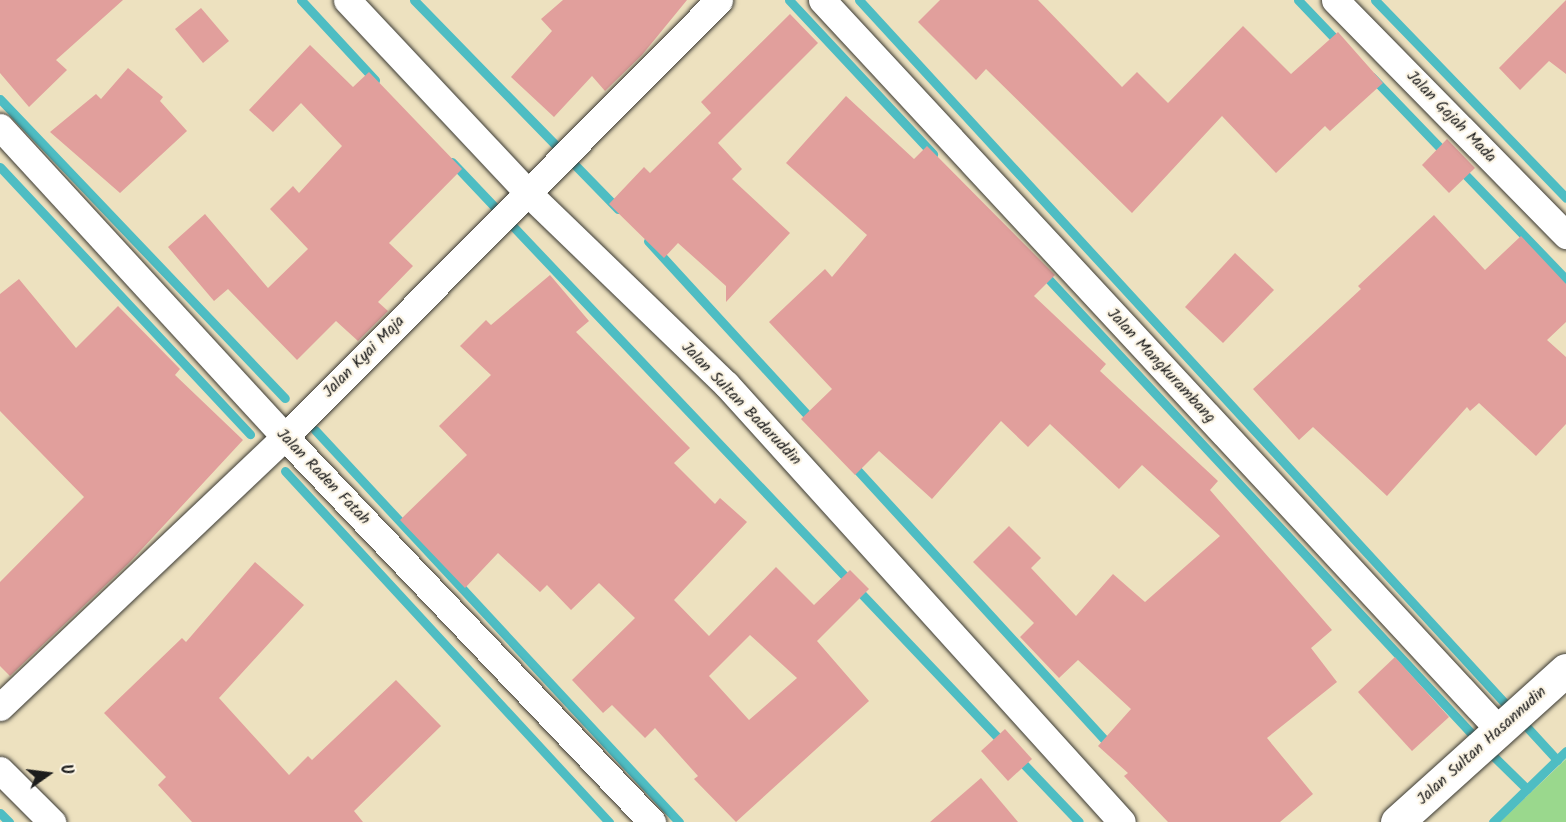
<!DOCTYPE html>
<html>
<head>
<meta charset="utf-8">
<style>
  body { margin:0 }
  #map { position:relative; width:1566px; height:822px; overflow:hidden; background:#ede1bf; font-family:Kalam,sans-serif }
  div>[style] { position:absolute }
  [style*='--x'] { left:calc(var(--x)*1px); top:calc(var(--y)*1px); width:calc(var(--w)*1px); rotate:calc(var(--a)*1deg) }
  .green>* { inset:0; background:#9ad88d }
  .stream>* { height:9px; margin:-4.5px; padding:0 4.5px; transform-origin:4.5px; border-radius:4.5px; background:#4ebdc3 }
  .building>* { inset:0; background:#e19f9c }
  .roads { filter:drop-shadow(0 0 2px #3b3a34) drop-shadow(0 0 2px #3b3a34) }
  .minor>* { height:27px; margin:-13.5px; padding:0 13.5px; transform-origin:13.5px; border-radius:13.5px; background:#fff }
  .tertiary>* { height:33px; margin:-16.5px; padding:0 16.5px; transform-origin:16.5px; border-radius:16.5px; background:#fff }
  span { translate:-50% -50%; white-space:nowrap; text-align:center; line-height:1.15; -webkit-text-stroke:4.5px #fcf5e5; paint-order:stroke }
  .street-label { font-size:16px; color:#1c1c1c }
  .north { position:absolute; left:18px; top:744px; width:60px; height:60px; -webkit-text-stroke:4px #fcf5e5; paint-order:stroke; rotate:76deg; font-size:16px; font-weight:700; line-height:24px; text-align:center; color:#1c1c1c }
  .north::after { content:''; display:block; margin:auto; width:21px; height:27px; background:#1c1c1c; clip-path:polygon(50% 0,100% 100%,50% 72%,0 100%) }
</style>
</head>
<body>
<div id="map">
  <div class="green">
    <i style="clip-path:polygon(1566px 759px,1566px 822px,1500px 822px)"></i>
  </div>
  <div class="stream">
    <i style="--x:301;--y:0;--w:109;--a:47.2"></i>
    <i style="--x:414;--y:0;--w:292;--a:45.7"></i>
    <i style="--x:789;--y:0;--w:211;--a:46.9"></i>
    <i style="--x:859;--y:0;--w:1032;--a:47.43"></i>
    <i style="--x:1298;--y:0;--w:61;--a:46.3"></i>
    <i style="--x:1375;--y:0;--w:275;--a:46"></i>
    <i style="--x:1372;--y:77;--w:110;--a:46.1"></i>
    <i style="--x:0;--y:99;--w:413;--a:46.4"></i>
    <i style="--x:452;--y:162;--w:802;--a:46.52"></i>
    <i style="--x:0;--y:167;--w:366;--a:46.9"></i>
    <i style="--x:1459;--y:168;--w:154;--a:46.1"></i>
    <i style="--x:648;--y:241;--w:247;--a:47.5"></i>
    <i style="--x:1042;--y:272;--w:649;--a:47.06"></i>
    <i style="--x:1484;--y:747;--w:60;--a:44.3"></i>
    <i style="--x:315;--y:430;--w:535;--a:47.12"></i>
    <i style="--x:850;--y:462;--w:388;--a:47.5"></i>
    <i style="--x:285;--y:471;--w:478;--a:47.3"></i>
    <i style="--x:1018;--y:758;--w:88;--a:46.4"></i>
    <i style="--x:0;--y:813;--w:13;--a:45"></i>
    <i style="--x:1493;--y:822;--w:102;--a:-44.2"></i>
  </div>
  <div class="building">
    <i style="clip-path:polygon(0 0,123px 0,56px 60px,67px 70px,29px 107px,0 73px)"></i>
    <i style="clip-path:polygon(563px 0,687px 0,642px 55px,605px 91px,592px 76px,554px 117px,511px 77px,552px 31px,541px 19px)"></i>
    <i style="clip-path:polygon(940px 0,1038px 0,1122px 87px,1137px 72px,1168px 103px,1243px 26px,1291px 74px,1338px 32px,1383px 83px,1330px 131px,1325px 126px,1276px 173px,1222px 116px,1132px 213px,986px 69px,976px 80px,918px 22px)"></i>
    <i style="clip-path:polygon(1566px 0,1566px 74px,1549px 61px,1520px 90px,1499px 68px)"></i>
    <i style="clip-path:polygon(201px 8px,229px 41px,203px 63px,175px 29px)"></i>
    <i style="clip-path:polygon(790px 14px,818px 43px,718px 143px,742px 169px,732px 179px,790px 233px,726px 302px,726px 286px,678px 243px,664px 258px,609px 204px,644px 167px,650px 173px,711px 113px,701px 102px)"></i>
    <i style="clip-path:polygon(310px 45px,353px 87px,369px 72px,462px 169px,389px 243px,413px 266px,378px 302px,388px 311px,358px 341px,336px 321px,297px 360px,228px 289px,214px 301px,168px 247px,205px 214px,268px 288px,308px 249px,270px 209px,293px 186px,299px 193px,342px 146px,301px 103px,273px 132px,249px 110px)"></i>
    <i style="clip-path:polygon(128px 68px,163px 97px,160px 101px,187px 131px,120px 193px,50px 132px,96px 94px,101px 99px)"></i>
    <i style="clip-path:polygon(846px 96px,914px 159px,927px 146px,1055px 275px,1034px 296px,1106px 364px,1100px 371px,1218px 481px,1210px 490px,1332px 630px,1311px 648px,1337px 682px,1267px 738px,1313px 794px,1280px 822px,1168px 822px,1124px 776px,1128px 773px,1098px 746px,1131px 709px,1078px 660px,1059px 678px,1020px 637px,1034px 623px,973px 562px,1009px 526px,1041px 558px,1031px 568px,1076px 616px,1113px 574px,1145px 602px,1220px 536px,1142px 465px,1119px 489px,1050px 424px,1028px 447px,1001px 421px,932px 499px,879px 451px,855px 475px,801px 419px,832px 389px,769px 322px,825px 269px,832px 277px,867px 235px,786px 163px)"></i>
    <i style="clip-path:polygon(1447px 139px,1475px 168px,1449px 193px,1422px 165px)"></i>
    <i style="clip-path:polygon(1434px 215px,1485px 270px,1521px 236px,1566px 284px,1566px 322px,1547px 340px,1566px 357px,1566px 424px,1536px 456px,1479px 403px,1470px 411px,1467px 407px,1387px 496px,1313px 427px,1299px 440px,1253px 389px,1361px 289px,1358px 286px)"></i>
    <i style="clip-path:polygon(1235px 253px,1274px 290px,1223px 343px,1185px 307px)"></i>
    <i style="clip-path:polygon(evenodd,550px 275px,589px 321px,576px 332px,690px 448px,674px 463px,715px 504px,720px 498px,747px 522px,674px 600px,709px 636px,776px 567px,814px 605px,850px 570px,869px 589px,817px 641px,869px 701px,736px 822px,694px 779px,698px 776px,655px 728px,645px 738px,612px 705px,603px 713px,572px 680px,635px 618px,599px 583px,571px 610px,547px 585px,540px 592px,498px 553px,465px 588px,400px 520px,467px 455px,439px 426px,491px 375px,460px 346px,486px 320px,491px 325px,550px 275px,750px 635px,797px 678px,749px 720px,709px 676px,750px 635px)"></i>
    <i style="clip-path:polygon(19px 279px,76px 348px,118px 306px,180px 369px,175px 375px,243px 440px,129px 563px,10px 676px,0 666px,0 582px,84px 497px,0 411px,0 294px)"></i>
    <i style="clip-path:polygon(255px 562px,304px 605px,219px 698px,289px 775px,308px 756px,312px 760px,396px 680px,441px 726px,354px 811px,363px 822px,192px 822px,158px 785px,166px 777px,104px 713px,182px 638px,186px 642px)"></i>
    <i style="clip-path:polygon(1395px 657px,1449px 717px,1412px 751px,1358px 692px)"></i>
    <i style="clip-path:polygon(1005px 729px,1032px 759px,1008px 781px,981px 751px)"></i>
    <i style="clip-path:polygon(981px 778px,1018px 822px,930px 822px)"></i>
  </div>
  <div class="roads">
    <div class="minor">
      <i style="--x:347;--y:0;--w:265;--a:46.8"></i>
      <i style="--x:528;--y:193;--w:275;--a:44"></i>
      <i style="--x:726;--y:384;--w:590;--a:47.88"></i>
      <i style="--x:822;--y:0;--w:998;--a:47.15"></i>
      <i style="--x:1335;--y:0;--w:330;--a:45.5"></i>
      <i style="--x:0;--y:127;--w:421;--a:47.4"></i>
      <i style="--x:285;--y:437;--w:532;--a:46.37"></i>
      <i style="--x:0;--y:707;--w:393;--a:-43.5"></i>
      <i style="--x:285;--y:437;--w:616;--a:-45.2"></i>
      <i style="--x:0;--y:770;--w:74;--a:45"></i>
    </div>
    <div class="tertiary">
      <i style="--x:1397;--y:822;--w:227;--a:-42"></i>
    </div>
  </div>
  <div class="street-label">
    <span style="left:1451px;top:117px;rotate:46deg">Jalan Gajah Mada</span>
    <span style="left:364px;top:357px;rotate:-45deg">Jalan Kyai Maja</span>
    <span style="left:1161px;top:366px;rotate:47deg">Jalan Mangkurambang</span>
    <span style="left:741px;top:404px;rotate:46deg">Jalan Sultan Badaruddin</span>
    <span style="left:323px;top:477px;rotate:46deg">Jalan Raden Fatah</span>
    <span style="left:1482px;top:746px;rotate:-42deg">Jalan Sultan Hasannudin</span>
  </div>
  <div class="north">U</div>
</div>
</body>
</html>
